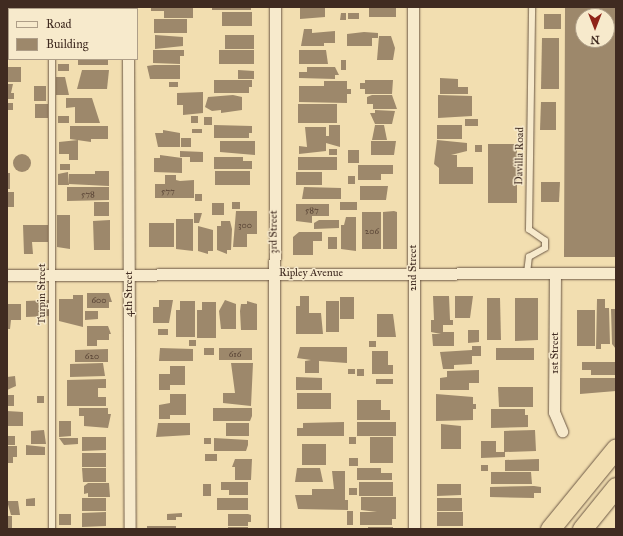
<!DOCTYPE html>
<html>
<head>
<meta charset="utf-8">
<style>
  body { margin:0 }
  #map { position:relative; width:623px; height:536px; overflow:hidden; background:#f2deb0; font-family:"IM FELL Great Primer",serif }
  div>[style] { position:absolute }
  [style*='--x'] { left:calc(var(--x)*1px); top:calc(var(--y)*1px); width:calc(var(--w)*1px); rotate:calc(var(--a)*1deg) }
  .building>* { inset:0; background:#9d886b }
  .round { border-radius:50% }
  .roads { filter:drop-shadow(0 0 1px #6c5845) drop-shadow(0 0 1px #6c5845) }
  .service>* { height:5.5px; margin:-2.75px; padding:0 2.75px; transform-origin:2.75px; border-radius:2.75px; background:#f7eacc }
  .minor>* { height:11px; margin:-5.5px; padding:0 5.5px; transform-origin:5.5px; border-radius:5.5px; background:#f7eacc }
  .trunk>* { height:19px; margin:-9.5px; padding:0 9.5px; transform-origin:9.5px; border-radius:9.5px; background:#f2deb0 }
  span { translate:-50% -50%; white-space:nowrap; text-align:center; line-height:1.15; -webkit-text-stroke:3px #f7eacc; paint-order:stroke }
  .number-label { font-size:9px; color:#574234 }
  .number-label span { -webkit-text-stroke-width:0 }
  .street-label { font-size:11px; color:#402b21 }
  .frame { position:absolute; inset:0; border:8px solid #402b21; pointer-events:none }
  .legend { position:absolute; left:8px; top:8px; width:130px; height:52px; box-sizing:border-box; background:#f7eacc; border:1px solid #ae9e88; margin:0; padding:5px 7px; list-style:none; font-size:12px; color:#402b21 }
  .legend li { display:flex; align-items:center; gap:8px; height:20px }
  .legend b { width:20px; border:1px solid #ae9e88 }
  .north { position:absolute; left:575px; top:8px; width:40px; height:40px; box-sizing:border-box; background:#f7eacc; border:1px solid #ae9e88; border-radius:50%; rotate:180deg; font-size:11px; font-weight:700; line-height:16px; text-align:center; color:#402b21 }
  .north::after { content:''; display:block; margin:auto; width:14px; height:18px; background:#8f2418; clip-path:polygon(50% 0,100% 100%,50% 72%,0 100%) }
</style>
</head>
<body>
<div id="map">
  <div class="building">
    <i style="clip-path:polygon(73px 7px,108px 7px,108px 9px,74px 9px)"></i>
    <i style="clip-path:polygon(151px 7px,193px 7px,193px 18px,164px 18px,164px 11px,151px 11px)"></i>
    <i style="clip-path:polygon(212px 7px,251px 7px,251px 10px,212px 10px)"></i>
    <i style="clip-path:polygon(300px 7px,325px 8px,325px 17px,300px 19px)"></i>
    <i style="clip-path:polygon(369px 7px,396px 7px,396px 17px,369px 17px)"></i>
    <i style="clip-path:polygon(evenodd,565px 7px,616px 7px,616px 257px,564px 257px,565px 7px,583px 16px,607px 16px,607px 40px,583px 40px,583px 16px)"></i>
    <i style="clip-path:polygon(222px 12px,252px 12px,252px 26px,222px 26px)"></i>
    <i style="clip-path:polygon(341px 13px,346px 13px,346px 20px,340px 20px)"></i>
    <i style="clip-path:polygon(348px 13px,359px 13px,359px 19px,348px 19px)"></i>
    <i style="clip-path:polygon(544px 14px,561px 14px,561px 29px,544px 29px)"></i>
    <i style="clip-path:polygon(154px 19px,187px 19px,187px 33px,154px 33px)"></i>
    <i style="clip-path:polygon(304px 29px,312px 29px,312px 33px,335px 31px,335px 43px,324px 43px,324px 46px,301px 46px)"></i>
    <i style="clip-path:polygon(364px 32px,378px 33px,378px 38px,372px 38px,372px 46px,347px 46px,347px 34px)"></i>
    <i style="clip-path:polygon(155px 35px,183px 37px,183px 46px,155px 49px)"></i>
    <i style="clip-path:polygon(225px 35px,254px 35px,254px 49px,225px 49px)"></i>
    <i style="clip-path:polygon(379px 36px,391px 36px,395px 48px,393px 60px,377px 60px)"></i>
    <i style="clip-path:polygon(542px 38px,559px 38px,559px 89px,541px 89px)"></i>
    <i style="clip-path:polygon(153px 50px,184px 50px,184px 56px,180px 56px,180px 64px,153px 63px)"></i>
    <i style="clip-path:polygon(219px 50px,254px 50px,254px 64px,219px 64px)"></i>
    <i style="clip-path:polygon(299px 50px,326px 50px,328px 64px,299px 64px)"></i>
    <i style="clip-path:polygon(78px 59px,108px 59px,108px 65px,78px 65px)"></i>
    <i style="clip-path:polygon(341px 60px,346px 60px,346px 70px,341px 70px)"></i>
    <i style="clip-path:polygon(58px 64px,69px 64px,69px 71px,58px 71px)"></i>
    <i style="clip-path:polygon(154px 65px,180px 65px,180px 79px,150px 79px,147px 66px)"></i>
    <i style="clip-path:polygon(7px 67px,21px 67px,21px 82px,7px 82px)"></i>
    <i style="clip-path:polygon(307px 67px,335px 67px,339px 75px,335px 75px,335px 79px,299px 78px,299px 72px,307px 72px)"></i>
    <i style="clip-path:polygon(82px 70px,109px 70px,107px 89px,77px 89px)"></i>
    <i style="clip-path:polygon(238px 70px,254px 71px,254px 79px,238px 79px)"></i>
    <i style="clip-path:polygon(56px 77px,65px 77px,69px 95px,56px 95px)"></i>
    <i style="clip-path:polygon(440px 78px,458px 79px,458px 87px,468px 87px,468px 94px,440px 94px)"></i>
    <i style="clip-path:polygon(214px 80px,252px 80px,252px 87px,249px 87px,249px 93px,214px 93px)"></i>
    <i style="clip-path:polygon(365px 80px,393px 80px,392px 94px,365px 94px,365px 89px,360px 89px,360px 83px,365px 83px)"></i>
    <i style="clip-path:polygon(324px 81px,347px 81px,347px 89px,351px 89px,351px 94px,347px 94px,347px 103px,299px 102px,299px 86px,324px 86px)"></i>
    <i style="clip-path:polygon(169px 82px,178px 82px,178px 87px,169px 87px)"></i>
    <i style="clip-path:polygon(7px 84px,13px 84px,11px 93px,14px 93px,14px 99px,7px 99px)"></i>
    <i style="clip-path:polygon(34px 86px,46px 86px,46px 101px,34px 101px)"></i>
    <i style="clip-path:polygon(203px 92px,203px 113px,183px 115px,183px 105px,177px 105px,177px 93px)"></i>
    <i style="clip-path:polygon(233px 95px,242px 97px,242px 110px,221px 113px,221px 110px,212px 111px,205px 107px,208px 97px)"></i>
    <i style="clip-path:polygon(372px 95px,392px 95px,397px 109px,373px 109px,373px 104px,367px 104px,367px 97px)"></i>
    <i style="clip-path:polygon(438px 95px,472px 96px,472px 116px,438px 118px)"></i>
    <i style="clip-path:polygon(66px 98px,92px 98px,100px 123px,75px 123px,75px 107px,66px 108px)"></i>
    <i style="clip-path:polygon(541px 102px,556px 102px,556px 130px,540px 130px)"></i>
    <i style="clip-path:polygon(7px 103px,13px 103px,13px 110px,7px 110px)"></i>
    <i style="clip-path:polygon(35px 104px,48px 104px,48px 118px,35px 118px)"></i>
    <i style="clip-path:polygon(298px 104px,337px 104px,337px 123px,298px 123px)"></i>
    <i style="clip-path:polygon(375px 110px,395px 111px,392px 124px,375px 124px,370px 113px,375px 113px)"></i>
    <i style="clip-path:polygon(58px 116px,69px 116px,69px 123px,58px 123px)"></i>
    <i style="clip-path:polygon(191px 116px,198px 116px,198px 123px,191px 123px)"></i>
    <i style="clip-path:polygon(204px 117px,212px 117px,212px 125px,204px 125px)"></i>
    <i style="clip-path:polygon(465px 119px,478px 119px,478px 126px,465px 126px)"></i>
    <i style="clip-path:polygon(214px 125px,252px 126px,252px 133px,249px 133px,249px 138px,214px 138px)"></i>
    <i style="clip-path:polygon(329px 125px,340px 125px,340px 147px,326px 143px,326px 151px,299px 154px,299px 146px,307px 147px,305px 127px,326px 127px,326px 136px,329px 136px)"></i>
    <i style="clip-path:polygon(375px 125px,384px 125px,387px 140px,372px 140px)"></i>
    <i style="clip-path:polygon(437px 125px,462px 125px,462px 139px,437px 139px)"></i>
    <i style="clip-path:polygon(70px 126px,108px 126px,108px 139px,91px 139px,91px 142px,70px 139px)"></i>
    <i style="clip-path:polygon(192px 129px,202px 129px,202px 133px,192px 133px)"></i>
    <i style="clip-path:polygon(163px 130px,180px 133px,180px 147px,158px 147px,155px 133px,163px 133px)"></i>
    <i style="clip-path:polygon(181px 138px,191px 138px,191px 147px,181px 147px)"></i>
    <i style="clip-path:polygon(78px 140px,78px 160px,69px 160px,69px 154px,59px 154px,59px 142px)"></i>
    <i style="clip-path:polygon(437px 140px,467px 143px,467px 151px,451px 155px,457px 155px,457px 167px,473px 167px,473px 184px,439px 184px,439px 168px,434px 164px)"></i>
    <i style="clip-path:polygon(220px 141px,255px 141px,255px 155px,220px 152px)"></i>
    <i style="clip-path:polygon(371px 141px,396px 141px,394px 155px,371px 155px)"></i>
    <i style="clip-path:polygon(488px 144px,517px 144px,517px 203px,488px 203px)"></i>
    <i style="clip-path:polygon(475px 145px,482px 145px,482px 152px,475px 152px)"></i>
    <i style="clip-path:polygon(329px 149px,337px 149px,337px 155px,329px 155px)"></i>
    <i style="clip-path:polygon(348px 150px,359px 150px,359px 163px,348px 163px)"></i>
    <i style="clip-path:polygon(180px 151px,203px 152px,203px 162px,190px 162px,190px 157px,180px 157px)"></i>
    <i class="round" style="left:13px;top:154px;width:18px;height:18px"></i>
    <i style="clip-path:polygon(160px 155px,182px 158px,182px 173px,154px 172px,154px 158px,160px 158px)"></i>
    <i style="clip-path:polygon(214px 157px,243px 157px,243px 161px,252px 161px,252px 169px,214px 169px)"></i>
    <i style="clip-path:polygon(298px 157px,337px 157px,337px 170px,298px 170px)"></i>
    <i style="clip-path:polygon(60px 164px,70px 164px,70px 170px,60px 170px)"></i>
    <i style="clip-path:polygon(358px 165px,393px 165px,393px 174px,381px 174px,381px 180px,358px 180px)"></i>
    <i style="clip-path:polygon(95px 171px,109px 171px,109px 186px,69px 184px,69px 174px,95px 174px)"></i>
    <i style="clip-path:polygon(215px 171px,250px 171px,250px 185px,215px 185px)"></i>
    <i style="clip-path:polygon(68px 172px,69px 185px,58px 185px,58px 174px)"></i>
    <i style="clip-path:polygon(296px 172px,322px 172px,322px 185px,296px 185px)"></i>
    <i style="clip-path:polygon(7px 173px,10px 173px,10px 189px,7px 189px)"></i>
    <i style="clip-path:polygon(165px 175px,176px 175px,176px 180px,180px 181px,194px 180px,194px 198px,155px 198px,155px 184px,165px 184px)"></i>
    <i style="clip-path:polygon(348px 176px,355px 176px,355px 184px,348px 184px)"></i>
    <i style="clip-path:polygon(541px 182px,560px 182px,559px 202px,541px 202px)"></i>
    <i style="clip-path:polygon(360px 186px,388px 186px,386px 200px,360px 200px)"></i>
    <i style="clip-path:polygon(67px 187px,109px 187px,109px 200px,67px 201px)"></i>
    <i style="clip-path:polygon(304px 187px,341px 188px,341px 199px,302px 199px)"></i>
    <i style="clip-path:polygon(7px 192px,14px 192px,14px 207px,7px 207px)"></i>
    <i style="clip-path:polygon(195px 194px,202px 194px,202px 201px,195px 201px)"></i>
    <i style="clip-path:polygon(94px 202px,109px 202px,109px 216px,94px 216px)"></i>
    <i style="clip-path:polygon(232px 202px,240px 202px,240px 209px,232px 209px)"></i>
    <i style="clip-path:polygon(340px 202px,357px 202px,357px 210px,340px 210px)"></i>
    <i style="clip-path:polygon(212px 203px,224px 203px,224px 215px,212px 215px)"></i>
    <i style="clip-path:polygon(296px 204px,329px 204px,329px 216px,312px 216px,312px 223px,296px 221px)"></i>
    <i style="clip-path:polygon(236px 211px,257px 211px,257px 234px,247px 234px,247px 247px,233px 247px)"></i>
    <i style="clip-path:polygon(394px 211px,397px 212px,397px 249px,383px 249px,383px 212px)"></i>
    <i style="clip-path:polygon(362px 212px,381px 212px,381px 249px,362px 249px)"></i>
    <i style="clip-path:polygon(194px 213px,202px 213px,199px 223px,194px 223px)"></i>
    <i style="clip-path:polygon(57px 215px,70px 215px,70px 249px,57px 247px)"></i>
    <i style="clip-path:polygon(346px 217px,356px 217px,356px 251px,341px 249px,341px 225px,344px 225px)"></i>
    <i style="clip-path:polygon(176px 219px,193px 219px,193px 251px,176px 249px)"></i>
    <i style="clip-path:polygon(110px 220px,110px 250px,94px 250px,93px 221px)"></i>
    <i style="clip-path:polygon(319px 220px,339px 220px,339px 228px,314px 229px,314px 223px)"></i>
    <i style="clip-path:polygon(221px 221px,230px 221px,232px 229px,231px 250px,227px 250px,227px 254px,217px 250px,217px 226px,221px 226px)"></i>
    <i style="clip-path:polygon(149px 223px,174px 223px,174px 247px,149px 247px)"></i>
    <i style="clip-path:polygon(23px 225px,48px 225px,48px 242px,32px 242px,33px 254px,24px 254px)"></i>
    <i style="clip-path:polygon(198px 226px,213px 230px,213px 251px,208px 251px,208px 254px,198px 251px)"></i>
    <i style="clip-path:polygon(299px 232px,322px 232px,322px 241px,313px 241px,313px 255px,293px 255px,293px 237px)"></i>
    <i style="clip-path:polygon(328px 237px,337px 237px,337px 249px,328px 249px)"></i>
    <i style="clip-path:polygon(87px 293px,109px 293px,112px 302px,109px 302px,109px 308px,87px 308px)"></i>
    <i style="clip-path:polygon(73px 295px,83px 295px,83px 327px,59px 321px,59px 299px,73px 299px)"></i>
    <i style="clip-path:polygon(300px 296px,309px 296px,309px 313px,321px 313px,323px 334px,296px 334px,296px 306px,300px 306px)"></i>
    <i style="clip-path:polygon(433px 296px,449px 296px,450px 320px,453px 320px,453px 325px,443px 325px,443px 332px,454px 332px,454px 346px,433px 346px,432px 334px,441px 334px,431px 332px,431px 320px,434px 320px)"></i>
    <i style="clip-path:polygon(455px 296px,473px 296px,470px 318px,455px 318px)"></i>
    <i style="clip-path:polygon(340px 297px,354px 297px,354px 319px,340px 319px)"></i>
    <i style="clip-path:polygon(487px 298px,500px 298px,501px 340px,487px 340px)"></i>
    <i style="clip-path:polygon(515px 298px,538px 298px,538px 340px,515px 341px)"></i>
    <i style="clip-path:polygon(597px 299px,605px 299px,605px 308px,609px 308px,610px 344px,601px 344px,601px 349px,596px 349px)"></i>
    <i style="clip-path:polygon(49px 300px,49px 316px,26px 317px,26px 301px)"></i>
    <i style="clip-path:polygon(159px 300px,173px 300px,169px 323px,153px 323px,153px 307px,159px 307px)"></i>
    <i style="clip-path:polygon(225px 300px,236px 304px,236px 329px,221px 329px,219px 311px)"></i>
    <i style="clip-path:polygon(180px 301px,195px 301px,195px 337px,176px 337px,176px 310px,180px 310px)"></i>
    <i style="clip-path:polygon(247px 301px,257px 304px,257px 330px,241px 330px,240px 311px,241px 304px,247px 304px)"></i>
    <i style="clip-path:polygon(326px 301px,339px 301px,339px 332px,326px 332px)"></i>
    <i style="clip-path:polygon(202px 302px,216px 302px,216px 338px,197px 338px,197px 310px,202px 310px)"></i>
    <i style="clip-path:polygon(7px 304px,21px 304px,21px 320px,11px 320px,10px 329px,7px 329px)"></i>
    <i style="clip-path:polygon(611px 309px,616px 309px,616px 349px,612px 344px)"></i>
    <i style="clip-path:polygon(577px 310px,595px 310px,595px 346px,577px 346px)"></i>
    <i style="clip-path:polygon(85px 311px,98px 311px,98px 319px,85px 320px)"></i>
    <i style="clip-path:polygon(377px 314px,393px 314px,396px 337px,377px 337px)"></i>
    <i style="clip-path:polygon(87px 326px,108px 326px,111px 334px,109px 334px,109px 340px,97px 340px,97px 346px,87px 346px)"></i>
    <i style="clip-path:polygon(158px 329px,168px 329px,168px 335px,158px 335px)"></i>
    <i style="clip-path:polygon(468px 330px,479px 330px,479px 342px,468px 343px)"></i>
    <i style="clip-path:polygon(189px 340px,196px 340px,196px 346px,189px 346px)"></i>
    <i style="clip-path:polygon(369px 341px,376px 341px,376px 347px,369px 347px)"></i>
    <i style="clip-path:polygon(472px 346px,481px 346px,481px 356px,472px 356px,472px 364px,454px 365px,454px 369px,443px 369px,440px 352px,472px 350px)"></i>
    <i style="clip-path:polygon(300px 347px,347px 347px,347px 363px,319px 361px,319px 373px,305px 373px,305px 361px,311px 360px,297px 358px)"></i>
    <i style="clip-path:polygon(160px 348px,193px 349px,193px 361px,159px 361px)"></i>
    <i style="clip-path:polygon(204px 348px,214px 348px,214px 355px,204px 355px)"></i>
    <i style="clip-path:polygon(219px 348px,252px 348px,252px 360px,219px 360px)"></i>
    <i style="clip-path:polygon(496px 348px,534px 348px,534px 360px,496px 360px)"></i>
    <i style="clip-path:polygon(108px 349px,108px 362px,75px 362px,75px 350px)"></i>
    <i style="clip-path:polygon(372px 351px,388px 351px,388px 365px,393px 365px,393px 374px,372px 374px)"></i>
    <i style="clip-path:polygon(582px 362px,616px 362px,616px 375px,591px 375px,591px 370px,582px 370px)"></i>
    <i style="clip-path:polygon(103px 363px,105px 376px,70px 377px,70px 364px)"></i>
    <i style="clip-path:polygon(231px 363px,253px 363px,251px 406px,223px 403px,223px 393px,235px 393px)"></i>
    <i style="clip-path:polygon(170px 366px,185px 366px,185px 385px,170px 385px,170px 390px,159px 390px,159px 374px,170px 374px)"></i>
    <i style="clip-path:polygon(348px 369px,355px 369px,355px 374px,348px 374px)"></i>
    <i style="clip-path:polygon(357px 369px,364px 369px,364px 376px,357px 376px)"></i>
    <i style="clip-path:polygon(479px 370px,479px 383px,469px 383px,469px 390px,440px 390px,440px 378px,447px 377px,447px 371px)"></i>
    <i style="clip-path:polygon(15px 376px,16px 386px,7px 390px,7px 377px)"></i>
    <i style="clip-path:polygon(296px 377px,322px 378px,322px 390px,296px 390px)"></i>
    <i style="clip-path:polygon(580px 378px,616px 378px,616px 391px,580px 394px)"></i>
    <i style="clip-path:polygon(106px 379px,106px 388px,98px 388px,98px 397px,106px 397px,106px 406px,67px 406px,67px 380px)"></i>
    <i style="clip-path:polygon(376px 379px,393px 379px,393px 384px,376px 384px)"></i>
    <i style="clip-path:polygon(498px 387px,533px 387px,533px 407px,499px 407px)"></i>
    <i style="clip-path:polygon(297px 393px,331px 393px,331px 409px,297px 409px)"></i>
    <i style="clip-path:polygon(170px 394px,186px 394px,186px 415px,170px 415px,170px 419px,159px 419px,159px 405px,170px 403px)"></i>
    <i style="clip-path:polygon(436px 394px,473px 397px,473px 404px,476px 404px,476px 409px,473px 409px,473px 420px,436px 421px)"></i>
    <i style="clip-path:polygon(7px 395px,14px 395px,14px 406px,7px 406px)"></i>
    <i style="clip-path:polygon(37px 396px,44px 396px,44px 403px,37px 403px)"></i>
    <i style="clip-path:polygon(357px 400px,381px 400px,381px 410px,390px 410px,390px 420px,357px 420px)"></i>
    <i style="clip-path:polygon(79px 408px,108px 408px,108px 414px,111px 414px,108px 428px,84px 426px,84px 416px,79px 416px)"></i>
    <i style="clip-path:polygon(213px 408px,252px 408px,252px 416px,250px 421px,213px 421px)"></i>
    <i style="clip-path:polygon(491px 409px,525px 409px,525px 415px,528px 415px,528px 427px,491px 428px)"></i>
    <i style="clip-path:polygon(7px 411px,23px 412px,23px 426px,7px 426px)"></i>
    <i style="clip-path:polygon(59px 421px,71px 421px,71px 436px,59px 437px)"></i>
    <i style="clip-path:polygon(344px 422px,344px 436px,297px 436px,297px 428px,303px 428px,303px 423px)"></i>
    <i style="clip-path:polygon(357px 422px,396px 422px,396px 436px,357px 436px)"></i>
    <i style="clip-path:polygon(158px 423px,190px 423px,190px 435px,156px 437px)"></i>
    <i style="clip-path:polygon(226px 423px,249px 423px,249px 436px,226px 436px)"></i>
    <i style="clip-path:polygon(441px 424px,461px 426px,461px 449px,441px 449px)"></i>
    <i style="clip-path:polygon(44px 430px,46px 444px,31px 444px,31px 431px)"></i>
    <i style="clip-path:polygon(535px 430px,536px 451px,505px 452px,505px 457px,481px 458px,481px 441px,496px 441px,496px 452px,504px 452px,504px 431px)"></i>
    <i style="clip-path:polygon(7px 436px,15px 436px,15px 445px,7px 445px)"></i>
    <i style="clip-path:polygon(82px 437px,106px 437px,106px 450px,82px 451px)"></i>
    <i style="clip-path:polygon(349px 437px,356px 437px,356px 444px,349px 444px)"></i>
    <i style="clip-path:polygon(370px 437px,393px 437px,393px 463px,370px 463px)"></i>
    <i style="clip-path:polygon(59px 438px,78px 438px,78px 444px,64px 445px)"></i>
    <i style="clip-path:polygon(204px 438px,211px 438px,211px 444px,204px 444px)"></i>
    <i style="clip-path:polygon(214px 438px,248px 440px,248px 445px,246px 451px,214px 451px)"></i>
    <i style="clip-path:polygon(302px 444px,326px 444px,326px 465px,302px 465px)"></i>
    <i style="clip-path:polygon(26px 445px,45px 447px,45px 455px,26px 455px)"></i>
    <i style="clip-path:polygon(7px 446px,17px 446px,17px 457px,13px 457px,13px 463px,7px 463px)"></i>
    <i style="clip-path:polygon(82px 453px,106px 453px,106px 467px,82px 467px)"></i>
    <i style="clip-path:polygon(205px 454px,217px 454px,217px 461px,205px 461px)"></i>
    <i style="clip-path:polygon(349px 458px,358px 458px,358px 466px,349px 466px)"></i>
    <i style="clip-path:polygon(235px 459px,252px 459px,251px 480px,235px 480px,235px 467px,232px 467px)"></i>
    <i style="clip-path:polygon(539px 459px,539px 471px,505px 471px,505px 460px)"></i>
    <i style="clip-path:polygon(481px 465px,488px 465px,488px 471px,481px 471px)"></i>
    <i style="clip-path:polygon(82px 468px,106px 468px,106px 482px,83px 482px)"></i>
    <i style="clip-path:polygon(297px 468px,320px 468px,323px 482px,295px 482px)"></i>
    <i style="clip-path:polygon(357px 468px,381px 468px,381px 473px,392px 473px,392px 480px,357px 480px)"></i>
    <i style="clip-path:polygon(332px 471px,345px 471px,345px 500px,348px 500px,348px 510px,298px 509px,295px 495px,312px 495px,312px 489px,334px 489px)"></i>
    <i style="clip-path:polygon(491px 472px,531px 472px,532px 484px,491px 484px)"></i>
    <i style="clip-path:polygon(221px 482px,248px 482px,248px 495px,229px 495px,229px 490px,221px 490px)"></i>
    <i style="clip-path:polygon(359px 482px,393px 482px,393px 496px,359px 496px)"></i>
    <i style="clip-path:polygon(88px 483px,109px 483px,110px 497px,88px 497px,88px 493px,84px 494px,84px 486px)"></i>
    <i style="clip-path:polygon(203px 484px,211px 484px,211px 496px,203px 496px)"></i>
    <i style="clip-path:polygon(437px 484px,461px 484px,461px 495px,437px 496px)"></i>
    <i style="clip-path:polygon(534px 486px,541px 487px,541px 493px,534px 493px,534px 498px,490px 497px,490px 487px)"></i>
    <i style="clip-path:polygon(349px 488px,357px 488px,357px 495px,349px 495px)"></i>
    <i style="clip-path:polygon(361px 497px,396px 497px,396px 519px,392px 519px,392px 525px,360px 525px,360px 512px,377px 512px,361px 510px)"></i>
    <i style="clip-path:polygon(35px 498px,35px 506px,26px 506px,26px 499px)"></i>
    <i style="clip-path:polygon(82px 498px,106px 498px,106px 511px,82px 511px)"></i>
    <i style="clip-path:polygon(217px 498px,248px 498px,248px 510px,217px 510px)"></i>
    <i style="clip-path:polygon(437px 498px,462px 498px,462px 511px,437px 511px)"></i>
    <i style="clip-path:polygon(7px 501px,18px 501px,20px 515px,11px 515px)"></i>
    <i style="clip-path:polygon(347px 511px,353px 511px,353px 525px,347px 525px)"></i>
    <i style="clip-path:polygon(106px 512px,106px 526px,82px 527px,82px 513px)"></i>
    <i style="clip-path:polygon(437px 512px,463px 512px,463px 526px,437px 526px)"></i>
    <i style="clip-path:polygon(182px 513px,182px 517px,176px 517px,176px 520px,167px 520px,167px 514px)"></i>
    <i style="clip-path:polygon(59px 514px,71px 514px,71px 525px,59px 525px)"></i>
    <i style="clip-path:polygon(228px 514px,248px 514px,251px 515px,251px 522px,248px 522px,248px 526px,228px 526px)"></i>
    <i style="clip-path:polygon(7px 516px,12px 516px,12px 529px,7px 529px)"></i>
    <i style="clip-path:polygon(147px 526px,176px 526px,176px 529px,147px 529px)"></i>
    <i style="clip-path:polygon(228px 527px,248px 527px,248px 529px,228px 529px)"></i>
    <i style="clip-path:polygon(368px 527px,393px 527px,393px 529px,368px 529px)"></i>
  </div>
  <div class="roads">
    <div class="service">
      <i style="--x:52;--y:9;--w:2;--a:-90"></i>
      <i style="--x:527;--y:273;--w:16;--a:-83"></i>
      <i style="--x:529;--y:257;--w:18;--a:-29"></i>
      <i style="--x:545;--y:248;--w:7;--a:-90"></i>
      <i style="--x:545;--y:241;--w:19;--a:-145"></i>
      <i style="--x:529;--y:230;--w:223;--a:-89.2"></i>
      <i style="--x:52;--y:529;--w:470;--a:-90"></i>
    </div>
    <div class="minor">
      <i style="--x:413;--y:7;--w:522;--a:89.89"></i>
      <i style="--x:128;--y:9;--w:2;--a:-90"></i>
      <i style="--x:128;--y:59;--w:470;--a:89.8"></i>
      <i style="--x:555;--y:273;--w:139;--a:90.4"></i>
      <i style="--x:554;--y:412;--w:21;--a:67"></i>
      <i style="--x:7;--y:275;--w:609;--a:-0.19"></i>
      <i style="--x:274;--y:529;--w:522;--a:-89.89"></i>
    </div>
    <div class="trunk">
      <i style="--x:550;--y:529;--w:104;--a:-50.8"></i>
      <i style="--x:582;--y:529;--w:54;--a:-51"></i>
    </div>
  </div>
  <div class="number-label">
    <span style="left:168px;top:191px">577</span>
    <span style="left:88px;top:194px">578</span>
    <span style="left:312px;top:210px">587</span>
    <span style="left:245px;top:225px">300</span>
    <span style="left:372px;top:231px">206</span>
    <span style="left:99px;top:300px">600</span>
    <span style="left:235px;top:354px">616</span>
    <span style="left:92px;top:356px">620</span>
  </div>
  <div class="street-label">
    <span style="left:520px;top:156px;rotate:-89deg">Davilla Road</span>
    <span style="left:274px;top:232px;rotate:-90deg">3rd Street</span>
    <span style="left:413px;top:268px;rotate:-90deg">2nd Street</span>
    <span style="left:311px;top:273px">Ripley Avenue</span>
    <span style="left:42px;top:294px;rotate:-90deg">Turpin Street</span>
    <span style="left:129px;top:294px;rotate:-90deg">4th Street</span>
    <span style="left:555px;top:353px;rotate:-90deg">1st Street</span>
  </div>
  <div class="frame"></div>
  <ul class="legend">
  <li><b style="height:5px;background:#f7eacc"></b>Road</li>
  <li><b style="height:11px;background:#9d886b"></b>Building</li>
  </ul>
  <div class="north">N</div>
</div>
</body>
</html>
